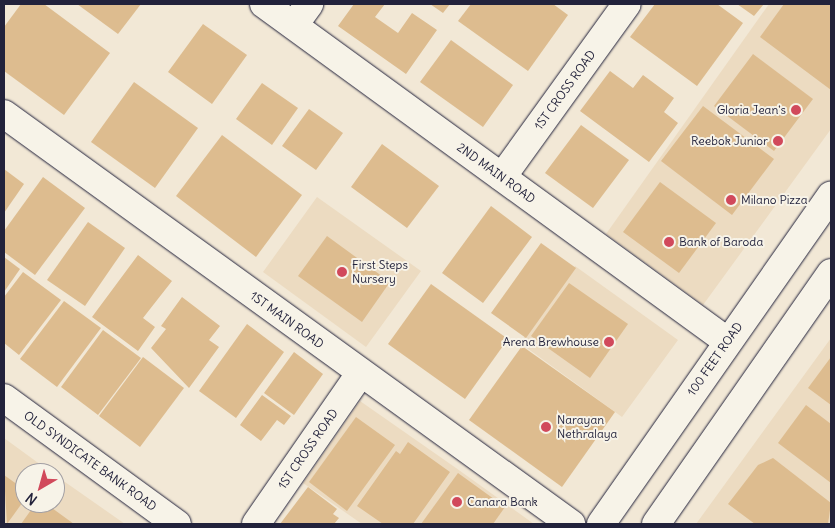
<!DOCTYPE html>
<html>
<head>
<meta charset="utf-8">
<style>
  body { margin:0 }
  #map { position:relative; width:835px; height:528px; overflow:hidden; background:#f2e8d6; font-family:Delius,sans-serif }
  div>[style] { position:absolute }
  [style*='--x'] { left:calc(var(--x)*1px); top:calc(var(--y)*1px); width:calc(var(--w)*1px); rotate:calc(var(--a)*1deg) }
  .built>* { inset:0; background:#ecdbc1 }
  .building>* { inset:0; background:#ddbc8f }
  .roads { filter:drop-shadow(0 0 1px #22223b) drop-shadow(0 0 1px #22223b) }
  .minor>* { height:28px; margin:-14px; padding:0 14px; transform-origin:14px; border-radius:14px; background:#f7f3e8 }
  .major>* { height:28px; margin:-14px; padding:0 14px; transform-origin:14px; border-radius:14px; background:#f7f3e8 }
  .dots>* { width:14px; height:14px; translate:-50% -50%; box-sizing:border-box; border:2px solid #f7f3e8; border-radius:50% }
  span { translate:-50% -50%; white-space:nowrap; text-align:center; line-height:1.15; -webkit-text-stroke:4px #f7f3e8; paint-order:stroke }
  .street-label { font-size:12px; color:#22223b }
  .poi-label { font-size:12px; color:#22223b }
  .right { translate:-100% -50%; text-align:right }
  .left { translate:0 -50%; text-align:left }
  .frame { position:absolute; inset:0; border:5px solid #22223b; pointer-events:none }
  .north { position:absolute; left:15px; top:463px; width:50px; height:50px; box-sizing:border-box; background:#f7f3e8; border:1px solid #a29fa3; border-radius:50%; rotate:218deg; font-size:14px; font-weight:700; line-height:20px; text-align:center; color:#22223b }
  .north::after { content:''; display:block; margin:auto; width:18px; height:22px; background:#d1495b; clip-path:polygon(50% 0,100% 100%,50% 72%,0 100%) }
</style>
</head>
<body>
<div id="map">
  <div class="built">
    <i style="clip-path:polygon(769px 4px,831px 4px,831px 129px,703px 305px,606px 234px)"></i>
    <i style="clip-path:polygon(317px 197px,421px 271px,366px 347px,263px 272px)"></i>
    <i style="clip-path:polygon(575px 266px,678px 340px,622px 417px,520px 343px)"></i>
    <i style="clip-path:polygon(831px 338px,831px 524px,696px 524px)"></i>
    <i style="clip-path:polygon(360px 401px,456px 468px,534px 524px,362px 524px,303px 483px)"></i>
    <i style="clip-path:polygon(4px 438px,52px 473px,25px 473px,25px 503px,55px 503px,55px 475px,125px 524px,4px 524px)"></i>
  </div>
  <div class="building">
    <i style="clip-path:polygon(21px 4px,44px 4px,110px 53px,64px 115px,4px 71px,4px 27px)"></i>
    <i style="clip-path:polygon(77px 4px,141px 4px,118px 34px)"></i>
    <i style="clip-path:polygon(354px 4px,385px 4px,375px 17px,398px 33px,412px 13px,437px 30px,406px 74px,338px 26px)"></i>
    <i style="clip-path:polygon(430px 4px,450px 4px,443px 13px)"></i>
    <i style="clip-path:polygon(471px 4px,553px 4px,568px 15px,528px 71px,458px 21px)"></i>
    <i style="clip-path:polygon(655px 4px,717px 4px,743px 23px,697px 86px,630px 37px)"></i>
    <i style="clip-path:polygon(737px 4px,764px 4px,754px 16px)"></i>
    <i style="clip-path:polygon(784px 4px,831px 4px,831px 90px,760px 37px)"></i>
    <i style="clip-path:polygon(203px 24px,247px 55px,212px 104px,168px 72px)"></i>
    <i style="clip-path:polygon(451px 40px,513px 85px,483px 127px,420px 82px)"></i>
    <i style="clip-path:polygon(753px 54px,813px 99px,774px 151px,714px 106px)"></i>
    <i style="clip-path:polygon(610px 71px,633px 88px,643px 75px,674px 98px,664px 112px,678px 123px,649px 162px,580px 111px)"></i>
    <i style="clip-path:polygon(134px 82px,198px 128px,155px 188px,91px 142px)"></i>
    <i style="clip-path:polygon(262px 83px,298px 108px,272px 145px,236px 119px)"></i>
    <i style="clip-path:polygon(703px 106px,774px 159px,732px 215px,661px 161px)"></i>
    <i style="clip-path:polygon(309px 109px,343px 133px,316px 170px,282px 146px)"></i>
    <i style="clip-path:polygon(581px 125px,629px 160px,593px 208px,545px 173px)"></i>
    <i style="clip-path:polygon(222px 135px,302px 195px,256px 257px,176px 196px)"></i>
    <i style="clip-path:polygon(382px 144px,439px 186px,407px 228px,351px 187px)"></i>
    <i style="clip-path:polygon(4px 169px,24px 184px,4px 213px)"></i>
    <i style="clip-path:polygon(43px 177px,85px 208px,35px 275px,4px 252px,4px 231px)"></i>
    <i style="clip-path:polygon(660px 182px,716px 223px,679px 273px,623px 232px)"></i>
    <i style="clip-path:polygon(491px 206px,532px 237px,483px 303px,442px 273px)"></i>
    <i style="clip-path:polygon(88px 222px,125px 248px,85px 306px,47px 280px)"></i>
    <i style="clip-path:polygon(327px 236px,390px 282px,362px 322px,298px 276px)"></i>
    <i style="clip-path:polygon(541px 243px,576px 268px,526px 338px,491px 313px)"></i>
    <i style="clip-path:polygon(138px 255px,172px 281px,143px 318px,155px 327px,138px 351px,92px 317px)"></i>
    <i style="clip-path:polygon(4px 257px,20px 269px,4px 292px)"></i>
    <i style="clip-path:polygon(23px 272px,61px 300px,19px 355px,4px 343px,4px 297px)"></i>
    <i style="clip-path:polygon(569px 283px,628px 324px,590px 378px,531px 336px)"></i>
    <i style="clip-path:polygon(431px 284px,508px 339px,465px 399px,388px 344px)"></i>
    <i style="clip-path:polygon(182px 297px,220px 326px,209px 340px,219px 347px,189px 388px,151px 348px,166px 329px,161px 326px)"></i>
    <i style="clip-path:polygon(64px 301px,101px 328px,57px 387px,20px 359px)"></i>
    <i style="clip-path:polygon(247px 324px,284px 352px,236px 418px,199px 391px)"></i>
    <i style="clip-path:polygon(103px 330px,141px 358px,98px 415px,61px 387px)"></i>
    <i style="clip-path:polygon(522px 346px,615px 412px,562px 487px,469px 420px)"></i>
    <i style="clip-path:polygon(294px 352px,323px 374px,294px 415px,264px 393px)"></i>
    <i style="clip-path:polygon(143px 357px,184px 388px,140px 447px,99px 416px)"></i>
    <i style="clip-path:polygon(831px 357px,831px 405px,808px 388px)"></i>
    <i style="clip-path:polygon(262px 395px,291px 416px,284px 425px,277px 420px,261px 441px,240px 425px)"></i>
    <i style="clip-path:polygon(806px 405px,831px 424px,831px 483px,778px 443px)"></i>
    <i style="clip-path:polygon(356px 417px,395px 445px,347px 511px,309px 482px)"></i>
    <i style="clip-path:polygon(408px 442px,450px 472px,413px 524px,383px 524px,357px 506px,396px 451px,400px 454px)"></i>
    <i style="clip-path:polygon(773px 458px,831px 503px,828px 524px,755px 524px,728px 504px,758px 465px)"></i>
    <i style="clip-path:polygon(458px 473px,505px 507px,493px 524px,421px 524px)"></i>
    <i style="clip-path:polygon(4px 475px,25px 490px,25px 499px,7px 524px)"></i>
    <i style="clip-path:polygon(308px 487px,337px 509px,333px 514px,339px 518px,334px 524px,280px 524px)"></i>
    <i style="clip-path:polygon(36px 503px,45px 503px,74px 524px,21px 524px)"></i>
  </div>
  <div class="roads">
    <div class="minor">
      <i style="--x:264;--y:4;--w:573;--a:36.05"></i>
      <i style="--x:294;--y:25;--w:26;--a:-54"></i>
      <i style="--x:4;--y:114;--w:700;--a:35.87"></i>
      <i style="--x:502;--y:177;--w:213;--a:-54.2"></i>
      <i style="--x:4;--y:398;--w:214;--a:36.1"></i>
      <i style="--x:256;--y:524;--w:183;--a:-55.3"></i>
    </div>
    <div class="major">
      <i style="--x:601;--y:524;--w:401;--a:-55"></i>
      <i style="--x:656;--y:524;--w:306;--a:-55.1"></i>
    </div>
  </div>
  <div class="dots">
    <i style="left:796px;top:110px;background:#d1495b"></i>
    <i style="left:778px;top:141px;background:#d1495b"></i>
    <i style="left:731px;top:200px;background:#d1495b"></i>
    <i style="left:669px;top:242px;background:#d1495b"></i>
    <i style="left:342px;top:272px;background:#d1495b"></i>
    <i style="left:609px;top:342px;background:#d1495b"></i>
    <i style="left:546px;top:427px;background:#d1495b"></i>
    <i style="left:457px;top:502px;background:#d1495b"></i>
  </div>
  <div class="street-label">
    <span style="left:565px;top:90px;rotate:-54deg">1ST CROSS ROAD</span>
    <span style="left:496px;top:173px;rotate:36deg">2ND MAIN ROAD</span>
    <span style="left:287px;top:320px;rotate:36deg">1ST MAIN ROAD</span>
    <span style="left:715px;top:359px;rotate:-55deg">100 FEET ROAD</span>
    <span style="left:308px;top:449px;rotate:-55deg">1ST CROSS ROAD</span>
    <span style="left:90px;top:461px;rotate:36deg">OLD SYNDICATE BANK ROAD</span>
  </div>
  <div class="poi-label">
    <span class="right" style="left:786px;top:110px">Gloria Jean's</span>
    <span class="right" style="left:768px;top:141px">Reebok Junior</span>
    <span class="left" style="left:741px;top:200px">Milano Pizza</span>
    <span class="left" style="left:679px;top:242px">Bank of Baroda</span>
    <span class="left" style="left:352px;top:272px">First Steps<br>Nursery</span>
    <span class="right" style="left:599px;top:342px">Arena Brewhouse</span>
    <span class="left" style="left:557px;top:427px">Narayan<br>Nethralaya</span>
    <span class="left" style="left:467px;top:502px">Canara Bank</span>
  </div>
  <div class="frame"></div>
  <div class="north">N</div>
</div>
</body>
</html>
